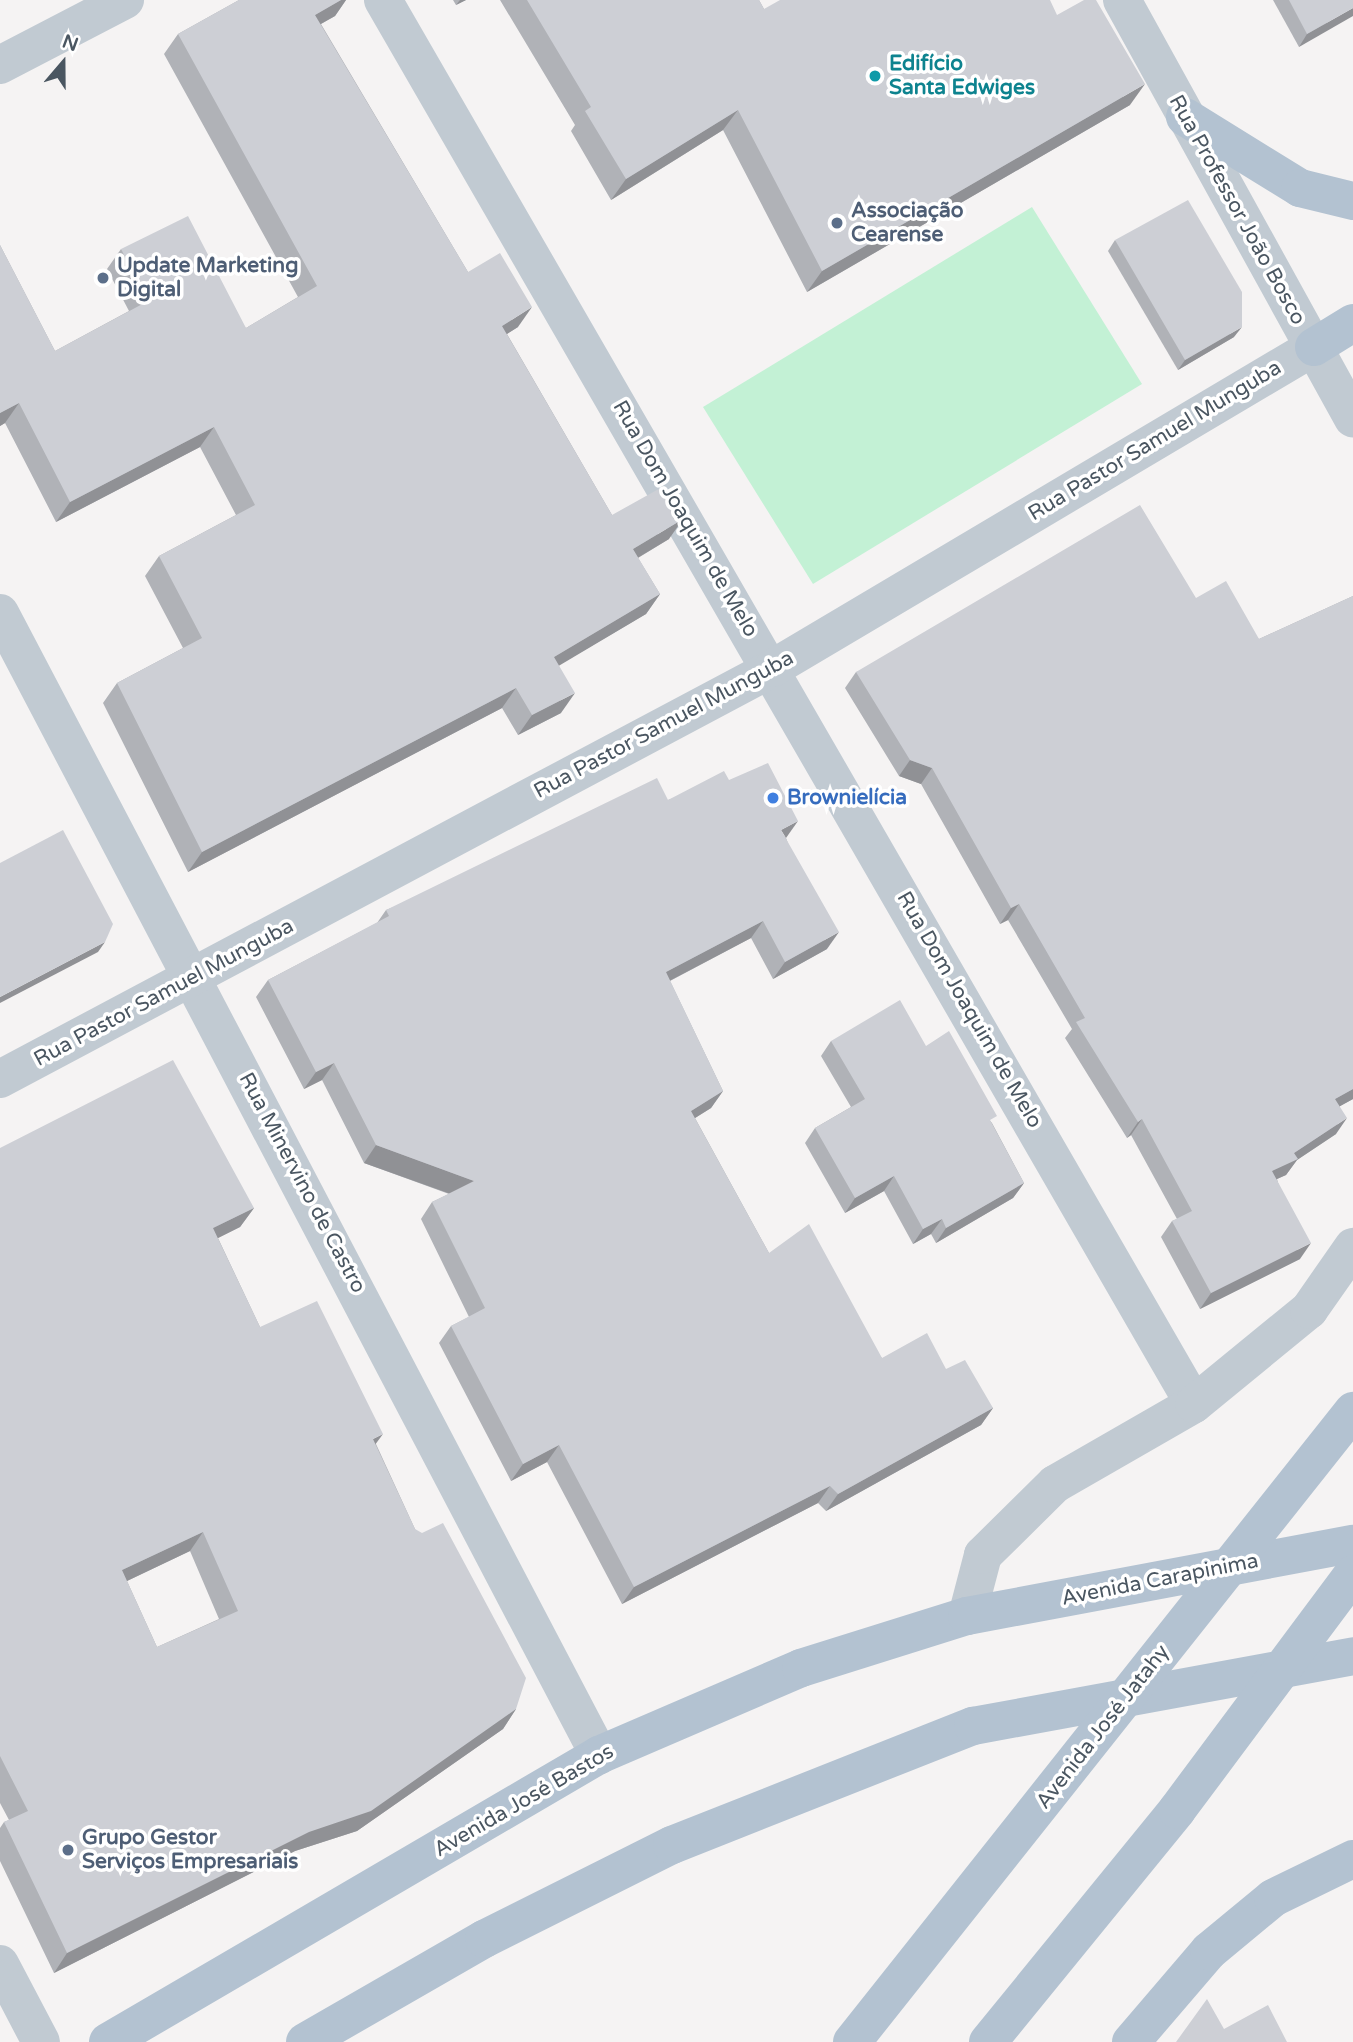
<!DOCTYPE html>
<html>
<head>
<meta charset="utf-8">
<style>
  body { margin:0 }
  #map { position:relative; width:1353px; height:2042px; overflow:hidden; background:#f5f3f3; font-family:"Varela Round",sans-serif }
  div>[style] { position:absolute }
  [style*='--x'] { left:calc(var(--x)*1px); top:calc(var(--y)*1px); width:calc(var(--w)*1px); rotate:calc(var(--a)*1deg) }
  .green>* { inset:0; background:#c3f1d5 }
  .minor>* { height:38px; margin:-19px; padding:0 19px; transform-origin:19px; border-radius:19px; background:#c1cad2 }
  .major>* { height:38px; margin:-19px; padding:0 19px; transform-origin:19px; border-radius:19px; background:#b3c2d1 }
  .wall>* { inset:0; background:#b0b2b7 }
  .shaded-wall>* { inset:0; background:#909195 }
  .building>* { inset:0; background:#cdcfd5 }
  .dots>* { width:19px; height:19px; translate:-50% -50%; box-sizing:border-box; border:4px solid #fff; border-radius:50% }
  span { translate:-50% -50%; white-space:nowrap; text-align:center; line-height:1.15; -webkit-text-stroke:7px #fff; paint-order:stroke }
  .culture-label { font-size:21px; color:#0d838f; font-weight:700 }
  .left { translate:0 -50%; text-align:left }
  .street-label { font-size:21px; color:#4a5661 }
  .service-label { font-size:21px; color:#4e5e75; font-weight:700 }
  .shop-label { font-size:21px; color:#366cbe; font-weight:700 }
  .north { position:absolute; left:28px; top:28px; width:70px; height:70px; -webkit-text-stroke:5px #fff; paint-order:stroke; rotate:20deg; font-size:19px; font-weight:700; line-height:28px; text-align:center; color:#4a5661 }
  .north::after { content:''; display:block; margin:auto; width:24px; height:32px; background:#4a5661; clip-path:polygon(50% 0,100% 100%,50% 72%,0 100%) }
</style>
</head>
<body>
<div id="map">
  <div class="green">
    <i style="clip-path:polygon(1032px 207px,1142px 384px,813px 584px,703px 407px)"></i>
  </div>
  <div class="minor">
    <i style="--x:383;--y:0;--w:1621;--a:59.99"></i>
    <i style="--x:1122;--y:0;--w:478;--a:61.1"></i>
    <i style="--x:0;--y:65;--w:141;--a:-27.5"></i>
    <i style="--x:0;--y:613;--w:1290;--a:62.32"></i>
    <i style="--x:0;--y:1079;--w:875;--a:-28"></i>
    <i style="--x:773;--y:668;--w:629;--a:-30.68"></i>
    <i style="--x:967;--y:1616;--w:63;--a:-75.3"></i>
    <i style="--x:983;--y:1555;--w:101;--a:-44.6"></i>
    <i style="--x:1055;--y:1484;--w:160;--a:-29.9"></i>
    <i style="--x:1194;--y:1404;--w:149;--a:-39.3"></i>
    <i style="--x:1309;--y:1310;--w:77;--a:-55.1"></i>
    <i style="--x:0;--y:1964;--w:88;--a:62.3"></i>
  </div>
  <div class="major">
    <i style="--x:1185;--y:117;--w:135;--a:31.7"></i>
    <i style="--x:1300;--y:188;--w:55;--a:13.8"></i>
    <i style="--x:1314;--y:347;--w:46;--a:-31.6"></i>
    <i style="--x:108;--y:2042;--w:569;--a:-30.31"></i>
    <i style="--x:599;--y:1755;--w:220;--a:-23.3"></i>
    <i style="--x:801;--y:1668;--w:174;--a:-17.4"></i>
    <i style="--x:967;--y:1616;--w:393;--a:-10.6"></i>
    <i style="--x:305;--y:2042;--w:207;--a:-29.9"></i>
    <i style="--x:484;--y:1939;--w:210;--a:-26.6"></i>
    <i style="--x:672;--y:1845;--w:324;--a:-21.6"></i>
    <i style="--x:973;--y:1726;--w:386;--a:-10.4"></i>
    <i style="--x:852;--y:2042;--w:806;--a:-51.55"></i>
    <i style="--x:988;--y:2042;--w:299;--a:-50.8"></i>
    <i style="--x:1177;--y:1810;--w:294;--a:-53.3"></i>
    <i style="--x:1131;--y:2042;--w:120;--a:-49.4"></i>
    <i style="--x:1209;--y:1951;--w:83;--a:-39.6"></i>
    <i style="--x:1273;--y:1898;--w:89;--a:-26"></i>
  </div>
  <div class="wall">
    <i style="clip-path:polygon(239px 0,346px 0,335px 16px,321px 24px,468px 272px,518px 327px,507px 334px,612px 515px,669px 539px,638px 558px,660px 594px,646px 614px,559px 665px,561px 713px,518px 735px,502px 708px,188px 872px,103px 703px,117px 683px,183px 648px,145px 576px,159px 556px,236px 515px,200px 447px,56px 522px,5px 423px,0 426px,0 245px,55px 351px,129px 311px,107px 269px,121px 249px,246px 328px,298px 297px,164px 54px,178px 34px)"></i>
    <i style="clip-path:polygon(453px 0,466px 0,456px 5px)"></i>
    <i style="clip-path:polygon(500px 0,759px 0,764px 9px,1057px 15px,1130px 105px,807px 292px,723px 130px,611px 200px,571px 131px,575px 125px)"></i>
    <i style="clip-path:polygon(1273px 0,1353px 0,1299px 47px)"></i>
    <i style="clip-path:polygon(1115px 240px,1234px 337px,1178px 370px,1108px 251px)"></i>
    <i style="clip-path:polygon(1353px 596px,1353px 1099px,1340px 1106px,1336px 1134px,1297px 1160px,1286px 1175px,1277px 1179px,1300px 1259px,1200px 1309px,1161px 1237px,1172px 1221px,1177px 1219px,1131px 1135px,1127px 1138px,1065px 1038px,1072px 1029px,1008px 920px,1000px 924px,921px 784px,899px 776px,845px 688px,856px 672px,1196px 598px,1259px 639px)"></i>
    <i style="clip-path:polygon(729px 780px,786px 838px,827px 949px,773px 979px,751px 938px,670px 981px,723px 1091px,711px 1108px,695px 1118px,769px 1253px,882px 1358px,946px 1369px,993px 1408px,981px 1425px,826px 1511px,818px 1503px,622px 1604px,547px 1462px,511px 1481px,439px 1343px,451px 1326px,469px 1317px,421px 1219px,432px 1202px,449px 1194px,364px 1163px,322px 1080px,304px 1089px,256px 997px,268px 980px,377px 923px,386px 910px,668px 800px)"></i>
    <i style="clip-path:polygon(831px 1041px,926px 1046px,992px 1123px,1024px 1183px,1013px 1198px,936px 1243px,931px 1234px,913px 1244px,884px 1191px,845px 1213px,805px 1143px,815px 1128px,851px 1107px,821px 1056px)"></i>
    <i style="clip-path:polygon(evenodd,0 1148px,254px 1208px,240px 1227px,218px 1238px,260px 1327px,376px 1444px,415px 1529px,516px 1709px,503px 1729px,357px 1831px,295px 1851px,54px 1973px,0 1861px,0 1828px,4px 1822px,9px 1820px,0 1803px,0 1148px,190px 1551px,219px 1619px,157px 1647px,127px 1581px,190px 1551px)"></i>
  </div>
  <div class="shaded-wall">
    <i style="clip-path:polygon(341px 0,346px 0,335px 16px,301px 35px,315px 15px)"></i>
    <i style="clip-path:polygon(460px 0,466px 0,456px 5px)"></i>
    <i style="clip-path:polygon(1353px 8px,1353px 16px,1299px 47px,1307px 34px)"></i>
    <i style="clip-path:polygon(1145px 84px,1130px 105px,807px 292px,822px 271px)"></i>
    <i style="clip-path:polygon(738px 110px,723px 130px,611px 200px,626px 179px)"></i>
    <i style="clip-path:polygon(532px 307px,518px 327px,488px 346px,502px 326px)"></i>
    <i style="clip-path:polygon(1242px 327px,1234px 337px,1178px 370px,1185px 360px)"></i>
    <i style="clip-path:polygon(19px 403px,5px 423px,0 426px,0 413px)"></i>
    <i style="clip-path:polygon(214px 427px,200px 447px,56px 522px,70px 502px)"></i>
    <i style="clip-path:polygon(683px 519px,669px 539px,619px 569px,633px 549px)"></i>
    <i style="clip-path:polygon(660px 594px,646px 614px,540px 677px,554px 657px)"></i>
    <i style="clip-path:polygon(516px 688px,502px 708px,188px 872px,202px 852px)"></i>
    <i style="clip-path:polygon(575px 693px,561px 713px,518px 735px,532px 715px)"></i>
    <i style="clip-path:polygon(910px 760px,932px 768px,921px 784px,899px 776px)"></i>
    <i style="clip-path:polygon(798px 821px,786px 838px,781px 830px)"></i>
    <i style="clip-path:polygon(1019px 904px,1008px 920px,1000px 924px,1011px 908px)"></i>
    <i style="clip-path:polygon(763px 921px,751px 938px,654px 989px,666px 972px)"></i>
    <i style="clip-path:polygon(839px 932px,827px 949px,773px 979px,785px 962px)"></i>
    <i style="clip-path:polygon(105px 942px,98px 952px,0 1003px,0 997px)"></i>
    <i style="clip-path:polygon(334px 1063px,322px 1080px,304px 1089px,316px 1072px)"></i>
    <i style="clip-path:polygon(1353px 1089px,1353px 1099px,1324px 1115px,1335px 1099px)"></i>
    <i style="clip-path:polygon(723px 1091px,711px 1108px,679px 1128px,691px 1111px)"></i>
    <i style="clip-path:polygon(1347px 1118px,1336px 1134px,1297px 1160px,1286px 1175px,1261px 1186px,1272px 1171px,1294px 1153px)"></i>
    <i style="clip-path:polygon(1142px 1119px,1131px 1135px,1127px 1138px,1138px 1122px)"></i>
    <i style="clip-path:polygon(376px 1145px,474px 1181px,462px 1198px,364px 1163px)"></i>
    <i style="clip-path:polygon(894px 1176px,884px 1191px,845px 1213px,855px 1198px)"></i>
    <i style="clip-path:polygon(1024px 1183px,1013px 1198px,936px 1243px,946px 1228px)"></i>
    <i style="clip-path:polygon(254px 1208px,240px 1227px,200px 1247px,213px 1228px)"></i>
    <i style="clip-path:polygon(942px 1219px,931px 1234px,913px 1244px,923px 1229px)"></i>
    <i style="clip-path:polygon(1311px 1243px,1300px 1259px,1200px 1309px,1211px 1293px)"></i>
    <i style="clip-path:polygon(993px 1408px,981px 1425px,826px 1511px,838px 1494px)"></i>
    <i style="clip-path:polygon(383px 1434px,369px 1453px,373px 1439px)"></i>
    <i style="clip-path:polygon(559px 1445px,547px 1462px,511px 1481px,523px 1464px)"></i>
    <i style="clip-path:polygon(830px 1486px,818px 1503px,622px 1604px,634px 1587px)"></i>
    <i style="clip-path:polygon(203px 1532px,190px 1551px,108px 1590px,122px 1570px)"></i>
    <i style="clip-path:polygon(516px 1709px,503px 1729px,357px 1831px,295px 1851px,54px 1973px,67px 1953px)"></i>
  </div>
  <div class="building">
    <i style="clip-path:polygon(239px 0,341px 0,315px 15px,468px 272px,500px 253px,532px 307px,502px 326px,612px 515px,664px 486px,683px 519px,633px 549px,660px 594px,554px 657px,575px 693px,532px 715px,516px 688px,202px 852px,117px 683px,202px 638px,159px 556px,255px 505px,214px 427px,70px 502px,19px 403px,0 413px,0 245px,55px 351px,148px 301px,121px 249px,188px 216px,246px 328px,317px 286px,178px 34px)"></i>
    <i style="clip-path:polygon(527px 0,759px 0,764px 9px,780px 0,1050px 0,1057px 15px,1084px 0,1096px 0,1145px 84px,822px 271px,738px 110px,626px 179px,585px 111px,591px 107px)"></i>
    <i style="clip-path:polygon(1289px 0,1353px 0,1353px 8px,1307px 34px)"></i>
    <i style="clip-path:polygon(1188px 200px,1242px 292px,1242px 327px,1185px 360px,1115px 240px)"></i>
    <i style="clip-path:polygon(1140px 505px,1196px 598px,1226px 581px,1259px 639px,1353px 596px,1353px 1089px,1335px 1099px,1347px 1118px,1294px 1153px,1298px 1159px,1272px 1171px,1311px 1243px,1211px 1293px,1172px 1221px,1192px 1211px,1142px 1119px,1138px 1122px,1076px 1022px,1085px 1018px,1019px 904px,1011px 908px,932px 768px,910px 760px,856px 672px)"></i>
    <i style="clip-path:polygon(768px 763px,798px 821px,781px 830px,839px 932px,785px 962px,763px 921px,666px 972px,723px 1091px,691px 1111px,769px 1253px,809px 1224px,882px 1358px,927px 1333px,946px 1369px,965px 1360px,993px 1408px,838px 1494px,830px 1486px,634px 1587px,559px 1445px,523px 1464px,451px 1326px,485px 1308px,432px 1202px,474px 1181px,376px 1145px,334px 1063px,316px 1072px,268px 980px,389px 916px,386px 910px,657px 778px,668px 800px,724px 771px,729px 780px)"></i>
    <i style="clip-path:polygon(63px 830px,113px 924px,105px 942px,0 997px,0 863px)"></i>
    <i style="clip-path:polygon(900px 1000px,926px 1046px,949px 1031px,997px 1116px,990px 1120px,1024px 1183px,946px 1228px,942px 1219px,923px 1229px,894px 1176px,855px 1198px,815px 1128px,865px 1099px,831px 1041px)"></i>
    <i style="clip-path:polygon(evenodd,173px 1060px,254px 1208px,213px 1228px,260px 1327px,317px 1301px,383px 1434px,373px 1439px,415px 1529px,422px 1533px,443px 1523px,526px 1678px,516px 1709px,371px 1811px,309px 1832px,67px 1953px,4px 1822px,28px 1811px,0 1756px,0 1148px,173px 1060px,203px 1532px,238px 1611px,157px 1647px,122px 1570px,203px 1532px)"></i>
    <i style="clip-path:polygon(1207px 1999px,1224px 2029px,1268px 2005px,1287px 2042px,1176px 2042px)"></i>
  </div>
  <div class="dots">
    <i style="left:875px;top:76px;background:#0f9aa8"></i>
    <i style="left:837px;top:223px;background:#5c6f8a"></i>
    <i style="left:103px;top:278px;background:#5c6f8a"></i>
    <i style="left:773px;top:798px;background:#3f7fe0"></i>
    <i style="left:68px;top:1850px;background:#5c6f8a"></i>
  </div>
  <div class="culture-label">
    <span class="left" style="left:889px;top:76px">Edifício<br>Santa Edwiges</span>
  </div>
  <div class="street-label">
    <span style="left:1237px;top:210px;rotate:61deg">Rua Professor João Bosco</span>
    <span style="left:1155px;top:441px;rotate:-31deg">Rua Pastor Samuel Munguba</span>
    <span style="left:685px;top:519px;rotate:60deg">Rua Dom Joaquim de Melo</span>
    <span style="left:664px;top:725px;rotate:-28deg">Rua Pastor Samuel Munguba</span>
    <span style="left:164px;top:993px;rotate:-28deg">Rua Pastor Samuel Munguba</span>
    <span style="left:969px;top:1010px;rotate:60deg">Rua Dom Joaquim de Melo</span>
    <span style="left:302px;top:1183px;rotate:62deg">Rua Minervino de Castro</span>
    <span style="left:1160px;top:1580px;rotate:-11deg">Avenida Carapinima</span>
    <span style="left:1103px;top:1727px;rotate:-52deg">Avenida José Jatahy</span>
    <span style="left:524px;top:1801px;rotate:-30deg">Avenida José Bastos</span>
  </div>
  <div class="service-label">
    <span class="left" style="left:851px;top:223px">Associação<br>Cearense</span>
    <span class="left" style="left:117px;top:278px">Update Marketing<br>Digital</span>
    <span class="left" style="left:82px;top:1850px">Grupo Gestor<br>Serviços Empresariais</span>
  </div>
  <div class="shop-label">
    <span class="left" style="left:787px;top:798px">Brownielícia</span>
  </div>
  <div class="north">N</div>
</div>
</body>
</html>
